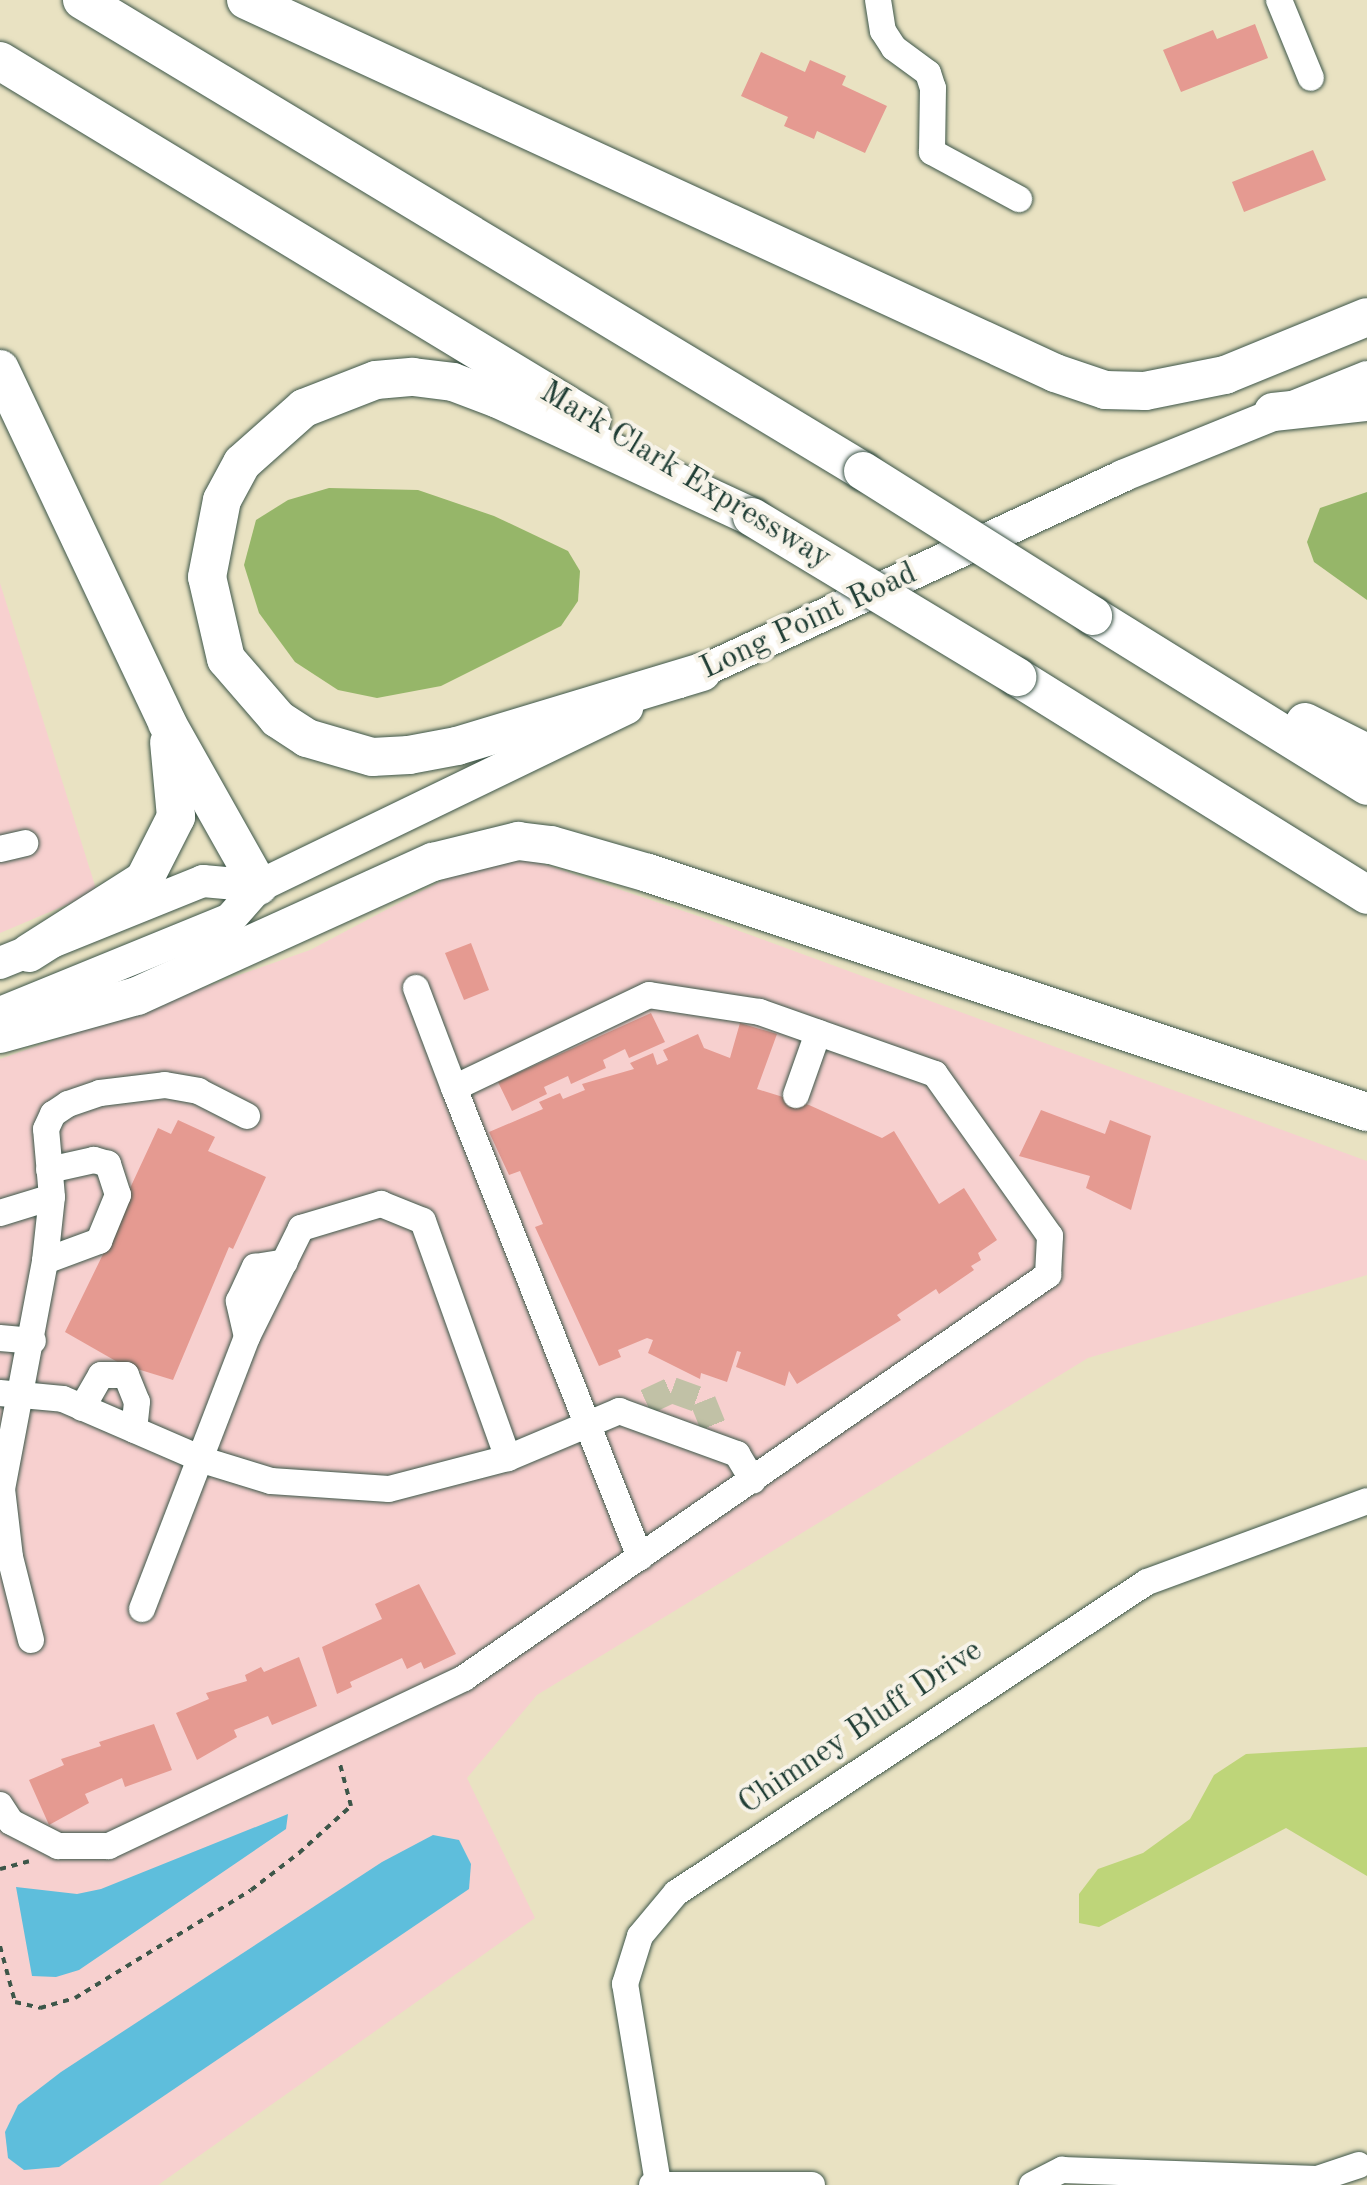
<!DOCTYPE html>
<html>
<head>
<meta charset="utf-8">
<style>
  body { margin:0 }
  #map { position:relative; width:1367px; height:2185px; overflow:hidden; background:#e9e2c2; font-family:"Old Standard TT",serif }
  div>[style] { position:absolute }
  [style*='--x'] { left:calc(var(--x)*1px); top:calc(var(--y)*1px); width:calc(var(--w)*1px); rotate:calc(var(--a)*1deg) }
  .built>* { inset:0; background:#f7d0cf }
  .green>* { inset:0; background:#bed579 }
  .forest>* { inset:0; background:#96b669 }
  .water>* { inset:0; background:#5ebedc }
  .building>* { inset:0; background:#e59a91 }
  .minor-tunnel>* { height:26px; margin-top:-13px; transform-origin:0; background:repeating-linear-gradient(90deg,#c1c1a6 0 26px,transparent 0 39px) }
  .path>* { height:4px; margin-top:-2px; transform-origin:0; background:repeating-linear-gradient(90deg,#3d5649 0 6px,transparent 0 12px) }
  .roads { filter:drop-shadow(0 0 2px #3d5649) drop-shadow(0 0 2px #3d5649) }
  .minor>* { height:26px; margin:-13px; padding:0 13px; transform-origin:13px; border-radius:13px; background:#fff }
  .major>* { height:32px; margin:-16px; padding:0 16px; transform-origin:16px; border-radius:16px; background:#fff }
  .highway>* { height:38px; margin:-19px; padding:0 19px; transform-origin:19px; border-radius:19px; background:#fff }
  .bridges { filter:drop-shadow(0 0 2px #3d5649) drop-shadow(0 0 2px #3d5649) }
  .highway-bridge>* { height:38px; margin:-19px; padding:0 19px; transform-origin:19px; border-radius:19px; background:#fff }
  span { translate:-50% -50%; white-space:nowrap; text-align:center; line-height:1.15; -webkit-text-stroke:8px #f7f3e8; paint-order:stroke }
  .street-label { font-size:32px; color:#1f3d34 }
</style>
</head>
<body>
<div id="map">
  <div class="built">
    <i style="clip-path:polygon(0 583px,97px 892px,0 933px)"></i>
    <i style="clip-path:polygon(479px 861px,535px 861px,701px 917px,1367px 1161px,1367px 1275px,1088px 1358px,537px 1695px,467px 1778px,535px 1918px,158px 2185px,0 2185px,0 1059px,310px 950px)"></i>
  </div>
  <div class="green">
    <i style="clip-path:polygon(1367px 1747px,1367px 1876px,1286px 1828px,1099px 1927px,1079px 1923px,1079px 1894px,1098px 1869px,1143px 1853px,1190px 1819px,1214px 1775px,1246px 1754px)"></i>
  </div>
  <div class="forest">
    <i style="clip-path:polygon(329px 488px,418px 490px,494px 516px,568px 551px,580px 571px,578px 601px,561px 626px,441px 686px,377px 698px,338px 690px,295px 662px,259px 613px,244px 565px,256px 520px,288px 500px)"></i>
    <i style="clip-path:polygon(1367px 492px,1367px 600px,1314px 562px,1307px 542px,1320px 508px)"></i>
  </div>
  <div class="water">
    <i style="clip-path:polygon(288px 1814px,286px 1829px,79px 1970px,56px 1977px,32px 1976px,16px 1887px,77px 1894px,101px 1889px)"></i>
    <i style="clip-path:polygon(433px 1835px,459px 1840px,471px 1864px,469px 1889px,59px 2167px,24px 2170px,8px 2158px,5px 2132px,18px 2105px,61px 2072px,382px 1862px)"></i>
  </div>
  <div class="building">
    <i style="clip-path:polygon(1255px 24px,1268px 58px,1181px 92px,1163px 50px,1213px 30px,1217px 39px)"></i>
    <i style="clip-path:polygon(761px 52px,805px 72px,810px 60px,846px 76px,842px 85px,887px 106px,865px 153px,817px 131px,814px 139px,784px 126px,788px 117px,741px 96px)"></i>
    <i style="clip-path:polygon(1313px 150px,1326px 180px,1244px 212px,1232px 182px)"></i>
    <i style="clip-path:polygon(471px 943px,489px 990px,464px 1000px,445px 953px)"></i>
    <i style="clip-path:polygon(651px 1013px,665px 1042px,629px 1058px,625px 1049px,603px 1060px,606px 1068px,571px 1084px,568px 1076px,544px 1087px,547px 1094px,512px 1111px,498px 1082px)"></i>
    <i style="clip-path:polygon(740px 1023px,777px 1034px,757px 1089px,809px 1105px,882px 1138px,894px 1131px,939px 1204px,964px 1188px,997px 1240px,978px 1253px,981px 1260px,971px 1266px,974px 1270px,939px 1294px,936px 1289px,897px 1315px,901px 1320px,797px 1384px,789px 1371px,785px 1386px,736px 1367px,741px 1352px,737px 1351px,727px 1382px,701px 1373px,700px 1379px,648px 1353px,653px 1340px,647px 1338px,618px 1350px,621px 1357px,599px 1366px,535px 1227px,543px 1224px,520px 1171px,509px 1175px,489px 1132px,543px 1109px,539px 1102px,560px 1093px,563px 1099px,585px 1090px,582px 1084px,634px 1069px,630px 1063px,653px 1053px,657px 1065px,668px 1060px,663px 1050px,698px 1034px,704px 1048px,730px 1058px)"></i>
    <i style="clip-path:polygon(1041px 1110px,1105px 1134px,1110px 1120px,1151px 1136px,1131px 1210px,1086px 1188px,1090px 1176px,1019px 1156px)"></i>
    <i style="clip-path:polygon(178px 1120px,215px 1137px,208px 1151px,266px 1177px,233px 1249px,229px 1247px,173px 1380px,121px 1364px,65px 1332px,129px 1201px,125px 1199px,158px 1128px,171px 1134px)"></i>
    <i style="clip-path:polygon(419px 1584px,456px 1654px,424px 1669px,421px 1662px,407px 1669px,402px 1658px,350px 1682px,352px 1687px,337px 1694px,322px 1647px,382px 1619px,375px 1604px)"></i>
    <i style="clip-path:polygon(299px 1657px,317px 1706px,272px 1725px,268px 1716px,234px 1730px,237px 1737px,197px 1760px,176px 1713px,209px 1699px,206px 1693px,247px 1681px,245px 1675px,261px 1667px,264px 1672px)"></i>
    <i style="clip-path:polygon(154px 1724px,172px 1770px,125px 1787px,122px 1778px,85px 1794px,89px 1803px,49px 1825px,29px 1780px,64px 1765px,61px 1759px,101px 1746px,99px 1742px)"></i>
  </div>
  <div class="minor-tunnel">
    <i style="--x:646;--y:1402;--w:29;--a:-25"></i>
    <i style="--x:672;--y:1390;--w:33;--a:20"></i>
    <i style="--x:703;--y:1401;--w:29;--a:68"></i>
  </div>
  <div class="path">
    <i style="--x:0;--y:1869;--w:30;--a:-15"></i>
    <i style="--x:0;--y:1946;--w:58;--a:75"></i>
    <i style="--x:15;--y:2002;--w:26;--a:13"></i>
    <i style="--x:40;--y:2008;--w:36;--a:-16"></i>
    <i style="--x:75;--y:1998;--w:206;--a:-31.5"></i>
    <i style="--x:251;--y:1890;--w:61;--a:-37.6"></i>
    <i style="--x:299;--y:1853;--w:70;--a:-42.1"></i>
    <i style="--x:351;--y:1806;--w:43;--a:-104.7"></i>
  </div>
  <div class="roads">
    <div class="minor">
      <i style="--x:878;--y:0;--w:31;--a:81"></i>
      <i style="--x:883;--y:31;--w:20;--a:57"></i>
      <i style="--x:894;--y:48;--w:42;--a:36.3"></i>
      <i style="--x:928;--y:73;--w:16;--a:72"></i>
      <i style="--x:933;--y:88;--w:64;--a:90.9"></i>
      <i style="--x:932;--y:152;--w:99;--a:28.4"></i>
      <i style="--x:1279;--y:0;--w:84;--a:67.7"></i>
      <i style="--x:0;--y:849;--w:26;--a:-13"></i>
      <i style="--x:416;--y:988;--w:107;--a:69.2"></i>
      <i style="--x:796;--y:1095;--w:66;--a:-70.5"></i>
      <i style="--x:0;--y:1213;--w:54;--a:-17.1"></i>
      <i style="--x:45;--y:1261;--w:58;--a:-20.3"></i>
      <i style="--x:99;--y:1241;--w:50;--a:-67.6"></i>
      <i style="--x:118;--y:1195;--w:33;--a:-108"></i>
      <i style="--x:108;--y:1164;--w:15;--a:-164"></i>
      <i style="--x:94;--y:1160;--w:46;--a:167.5"></i>
      <i style="--x:247;--y:1337;--w:37;--a:-103"></i>
      <i style="--x:239;--y:1301;--w:38;--a:-65"></i>
      <i style="--x:255;--y:1267;--w:30;--a:-9"></i>
      <i style="--x:0;--y:1338;--w:33;--a:5"></i>
      <i style="--x:0;--y:1393;--w:63;--a:5.4"></i>
      <i style="--x:63;--y:1399;--w:156;--a:23.4"></i>
      <i style="--x:206;--y:1461;--w:68;--a:17.1"></i>
      <i style="--x:271;--y:1481;--w:118;--a:3.9"></i>
      <i style="--x:389;--y:1489;--w:123;--a:-14.6"></i>
      <i style="--x:508;--y:1458;--w:121;--a:-22.9"></i>
      <i style="--x:619;--y:1411;--w:126;--a:20"></i>
      <i style="--x:737;--y:1454;--w:31;--a:59"></i>
      <i style="--x:82;--y:1408;--w:38;--a:-60"></i>
      <i style="--x:101;--y:1375;--w:25;--a:0"></i>
      <i style="--x:126;--y:1375;--w:29;--a:68"></i>
      <i style="--x:137;--y:1402;--w:28;--a:96"></i>
      <i style="--x:142;--y:1609;--w:292;--a:-68.9"></i>
      <i style="--x:247;--y:1337;--w:122;--a:-63.6"></i>
      <i style="--x:301;--y:1228;--w:84;--a:-16.7"></i>
      <i style="--x:381;--y:1204;--w:45;--a:22"></i>
      <i style="--x:423;--y:1221;--w:252;--a:70.3"></i>
      <i style="--x:31;--y:1640;--w:86;--a:-104.2"></i>
      <i style="--x:10;--y:1557;--w:68;--a:-96.7"></i>
      <i style="--x:2;--y:1489;--w:232;--a:-79.3"></i>
      <i style="--x:45;--y:1261;--w:64;--a:-83.8"></i>
      <i style="--x:52;--y:1197;--w:68;--a:-95"></i>
      <i style="--x:46;--y:1129;--w:17;--a:-65"></i>
      <i style="--x:53;--y:1114;--w:18;--a:-34"></i>
      <i style="--x:68;--y:1104;--w:34;--a:-19"></i>
      <i style="--x:100;--y:1093;--w:65;--a:-7"></i>
      <i style="--x:165;--y:1085;--w:34;--a:10"></i>
      <i style="--x:198;--y:1091;--w:55;--a:27"></i>
      <i style="--x:0;--y:1805;--w:20;--a:57"></i>
      <i style="--x:11;--y:1822;--w:53;--a:27.1"></i>
      <i style="--x:58;--y:1846;--w:51;--a:0"></i>
      <i style="--x:109;--y:1846;--w:393;--a:-25.3"></i>
      <i style="--x:464;--y:1678;--w:710;--a:-34.61"></i>
      <i style="--x:1048;--y:1275;--w:39;--a:-87"></i>
      <i style="--x:1050;--y:1236;--w:199;--a:-125.4"></i>
      <i style="--x:935;--y:1074;--w:186;--a:-160.5"></i>
      <i style="--x:760;--y:1012;--w:112;--a:-171.3"></i>
      <i style="--x:649;--y:995;--w:216;--a:154.5"></i>
      <i style="--x:454;--y:1088;--w:505;--a:68.37"></i>
      <i style="--x:658;--y:2183;--w:202;--a:-99.4"></i>
      <i style="--x:625;--y:1984;--w:50;--a:-72.6"></i>
      <i style="--x:640;--y:1936;--w:56;--a:-50.1"></i>
      <i style="--x:676;--y:1893;--w:564;--a:-33.44"></i>
      <i style="--x:1147;--y:1582;--w:234;--a:-20.2"></i>
      <i style="--x:652;--y:2185;--w:160;--a:0"></i>
      <i style="--x:1032;--y:2185;--w:34;--a:-27"></i>
      <i style="--x:1062;--y:2170;--w:255;--a:2"></i>
      <i style="--x:1317;--y:2179;--w:44;--a:-18.4"></i>
    </div>
    <div class="major">
      <i style="--x:679;--y:682;--w:489;--a:-24.9"></i>
      <i style="--x:1122;--y:476;--w:264;--a:-22"></i>
      <i style="--x:0;--y:963;--w:219;--a:-22"></i>
      <i style="--x:203;--y:881;--w:56;--a:5.1"></i>
      <i style="--x:0;--y:1013;--w:248;--a:-22.2"></i>
      <i style="--x:230;--y:919;--w:44;--a:-48.7"></i>
      <i style="--x:259;--y:886;--w:409;--a:-25.8"></i>
    </div>
    <div class="highway">
      <i style="--x:82;--y:0;--w:912;--a:31.09"></i>
      <i style="--x:246;--y:0;--w:891;--a:24.75"></i>
      <i style="--x:1055;--y:373;--w:53;--a:18.8"></i>
      <i style="--x:1105;--y:390;--w:40;--a:1.4"></i>
      <i style="--x:1145;--y:391;--w:82;--a:-11.3"></i>
      <i style="--x:1225;--y:375;--w:153;--a:-22.2"></i>
      <i style="--x:0;--y:61;--w:692;--a:31.23"></i>
      <i style="--x:0;--y:369;--w:391;--a:64.7"></i>
      <i style="--x:167;--y:723;--w:187;--a:60.6"></i>
      <i style="--x:1273;--y:412;--w:95;--a:-6.1"></i>
      <i style="--x:1093;--y:616;--w:322;--a:31.8"></i>
      <i style="--x:702;--y:672;--w:256;--a:163.2"></i>
      <i style="--x:457;--y:746;--w:49;--a:169.4"></i>
      <i style="--x:409;--y:755;--w:37;--a:177"></i>
      <i style="--x:372;--y:757;--w:68;--a:-163.7"></i>
      <i style="--x:307;--y:738;--w:35;--a:-147"></i>
      <i style="--x:278;--y:719;--w:79;--a:-130.9"></i>
      <i style="--x:226;--y:659;--w:84;--a:-103"></i>
      <i style="--x:207;--y:577;--w:78;--a:-79"></i>
      <i style="--x:222;--y:500;--w:42;--a:-61.6"></i>
      <i style="--x:242;--y:463;--w:83;--a:-41.6"></i>
      <i style="--x:304;--y:408;--w:77;--a:-21.3"></i>
      <i style="--x:376;--y:380;--w:37;--a:-5"></i>
      <i style="--x:413;--y:377;--w:40;--a:7.1"></i>
      <i style="--x:453;--y:382;--w:48;--a:20.7"></i>
      <i style="--x:498;--y:399;--w:280;--a:24.9"></i>
      <i style="--x:1017;--y:677;--w:412;--a:31.9"></i>
      <i style="--x:1305;--y:722;--w:69;--a:26.6"></i>
      <i style="--x:29;--y:953;--w:136;--a:-32.4"></i>
      <i style="--x:144;--y:880;--w:71;--a:-63.1"></i>
      <i style="--x:176;--y:817;--w:75;--a:-95.3"></i>
      <i style="--x:0;--y:1034;--w:142;--a:-15.5"></i>
      <i style="--x:137;--y:996;--w:325;--a:-24.4"></i>
      <i style="--x:433;--y:862;--w:88;--a:-13.9"></i>
      <i style="--x:518;--y:841;--w:33;--a:7"></i>
      <i style="--x:551;--y:845;--w:101;--a:16.1"></i>
      <i style="--x:648;--y:873;--w:758;--a:18.39"></i>
    </div>
  </div>
  <div class="bridges">
    <div class="highway-bridge">
      <i style="--x:863;--y:471;--w:272;--a:32.2"></i>
      <i style="--x:752;--y:517;--w:310;--a:31.1"></i>
    </div>
  </div>
  <div class="street-label">
    <span style="left:685px;top:476px;rotate:31deg">Mark Clark Expressway</span>
    <span style="left:809px;top:622px;rotate:-25deg">Long Point Road</span>
    <span style="left:861px;top:1728px;rotate:-34deg">Chimney Bluff Drive</span>
  </div>
</div>
</body>
</html>
